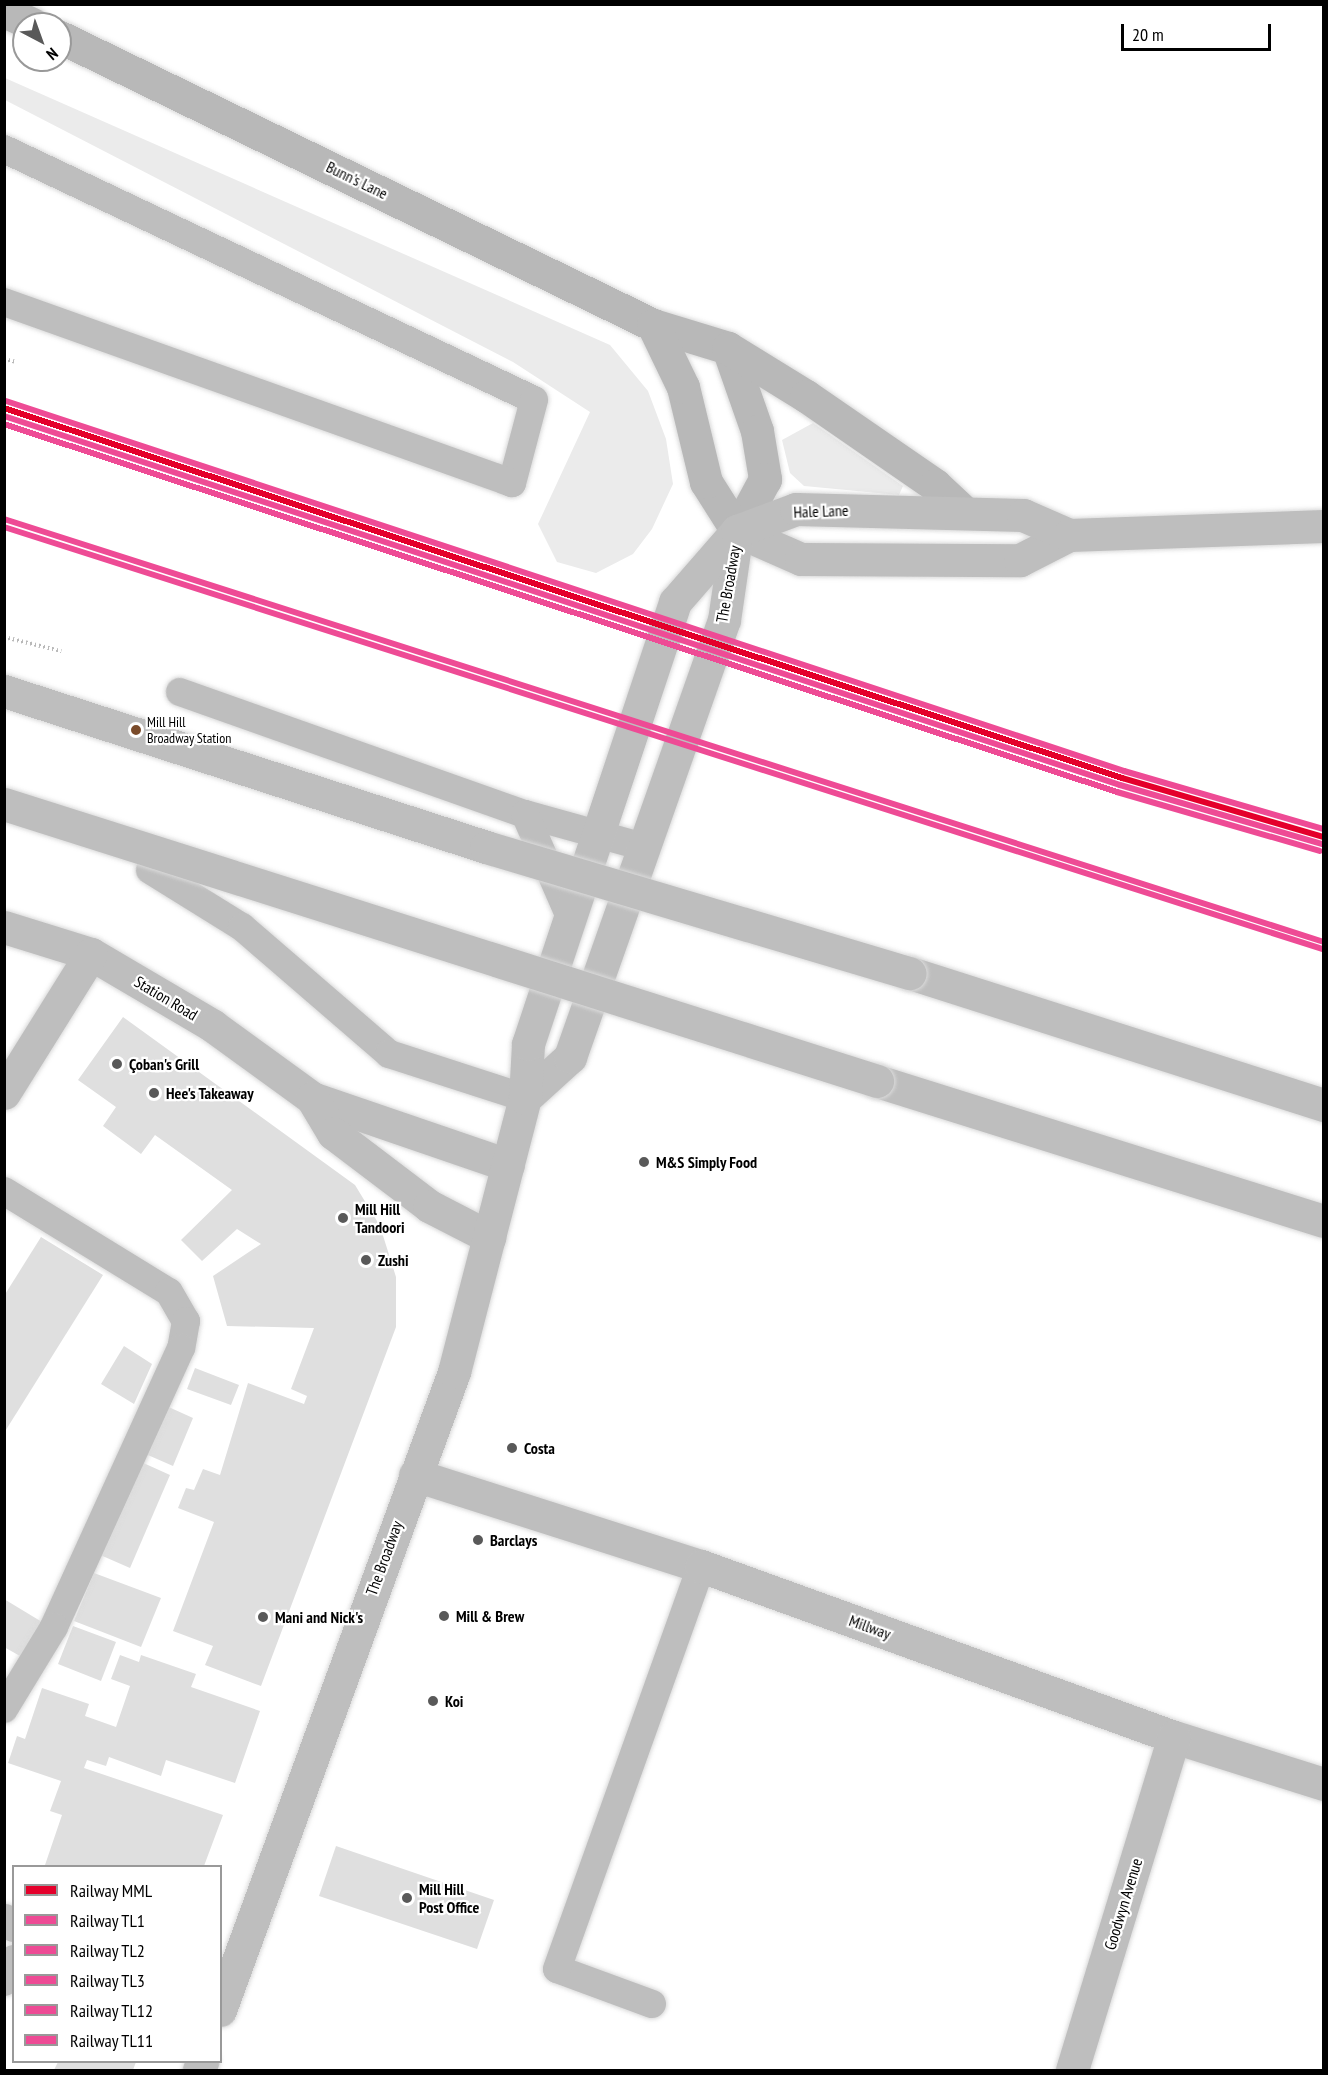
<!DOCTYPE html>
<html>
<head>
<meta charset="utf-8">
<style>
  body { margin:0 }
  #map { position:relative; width:1328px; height:2075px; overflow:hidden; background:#fff; font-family:"PT Sans Narrow",sans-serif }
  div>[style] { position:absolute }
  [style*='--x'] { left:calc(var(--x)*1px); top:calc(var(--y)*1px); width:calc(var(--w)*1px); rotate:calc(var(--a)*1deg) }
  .green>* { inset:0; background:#ebebeb }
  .building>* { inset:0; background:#dfdfdf }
  .path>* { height:4px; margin-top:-2px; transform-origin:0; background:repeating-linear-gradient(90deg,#b9b9b9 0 1.5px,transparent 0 4.5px) }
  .roads { filter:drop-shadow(0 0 2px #dbdbdb) drop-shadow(0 0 2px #dbdbdb) }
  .lane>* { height:28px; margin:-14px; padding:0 14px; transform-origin:14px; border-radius:14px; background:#bebebe }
  .street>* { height:33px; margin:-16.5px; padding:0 16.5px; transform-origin:16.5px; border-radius:16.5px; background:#bebebe }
  .secondary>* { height:33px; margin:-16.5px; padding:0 16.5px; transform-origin:16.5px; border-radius:16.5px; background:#b8b8b8 }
  .primary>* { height:33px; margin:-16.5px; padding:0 16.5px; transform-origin:16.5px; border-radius:16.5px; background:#bebebe }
  .highway>* { height:33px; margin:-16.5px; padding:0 16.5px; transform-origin:16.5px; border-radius:16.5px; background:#bebebe }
  .bridges { filter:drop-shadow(0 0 2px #dbdbdb) drop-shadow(0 0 2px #dbdbdb) }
  .highway-bridge>* { height:33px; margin:-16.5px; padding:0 16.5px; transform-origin:16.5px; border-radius:16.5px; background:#bebebe }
  .rail-1>* { height:6px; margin:-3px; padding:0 3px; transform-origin:3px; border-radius:3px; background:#e4002b }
  .rail-2>* { height:6px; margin:-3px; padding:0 3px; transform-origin:3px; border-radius:3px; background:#ee4b95 }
  .rail-3>* { height:6px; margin:-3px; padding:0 3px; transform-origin:3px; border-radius:3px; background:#ee4b95 }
  .rail-4>* { height:6px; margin:-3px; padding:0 3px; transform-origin:3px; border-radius:3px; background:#ee4b95 }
  .rail-5>* { height:6px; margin:-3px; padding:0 3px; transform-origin:3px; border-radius:3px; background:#ee4b95 }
  .rail-6>* { height:6px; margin:-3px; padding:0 3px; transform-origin:3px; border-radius:3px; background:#ee4b95 }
  .dots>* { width:16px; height:16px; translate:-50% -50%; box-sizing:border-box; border:3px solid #fff; border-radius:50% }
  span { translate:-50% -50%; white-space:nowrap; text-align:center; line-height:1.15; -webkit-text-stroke:4.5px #fff; paint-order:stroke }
  .bus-label { font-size:14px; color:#000 }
  .left { translate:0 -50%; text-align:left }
  .street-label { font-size:16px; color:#000 }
  .poi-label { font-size:16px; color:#000; font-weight:700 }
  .frame { position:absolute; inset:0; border:6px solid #000; pointer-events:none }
  .legend { position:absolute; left:12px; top:1865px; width:210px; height:198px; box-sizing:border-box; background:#fff; border:2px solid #999; margin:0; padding:8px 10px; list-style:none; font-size:18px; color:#000 }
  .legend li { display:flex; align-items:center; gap:12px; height:30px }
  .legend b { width:30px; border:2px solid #999 }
  .north { position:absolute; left:12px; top:12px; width:60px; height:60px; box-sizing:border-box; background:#fff; border:2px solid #999; border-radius:50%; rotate:139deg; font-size:16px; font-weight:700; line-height:24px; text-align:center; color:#000 }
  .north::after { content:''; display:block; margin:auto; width:21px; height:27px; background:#595959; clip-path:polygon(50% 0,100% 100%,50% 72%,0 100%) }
  .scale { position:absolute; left:1121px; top:24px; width:150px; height:27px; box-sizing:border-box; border:3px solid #000; border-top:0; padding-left:8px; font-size:18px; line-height:21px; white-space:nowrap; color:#000; -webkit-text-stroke:4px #fff; paint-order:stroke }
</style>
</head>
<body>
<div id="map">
  <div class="green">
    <i style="clip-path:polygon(5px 78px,610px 345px,648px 391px,666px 439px,673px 484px,652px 529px,633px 554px,596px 573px,557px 562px,538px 524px,590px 412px,513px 362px,5px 100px)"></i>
    <i style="clip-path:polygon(813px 423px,903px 486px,899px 495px,804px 486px,790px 473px,782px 440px)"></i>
  </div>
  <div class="building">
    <i style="clip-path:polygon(123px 1017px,355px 1185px,380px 1226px,396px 1277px,396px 1327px,261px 1686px,205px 1665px,213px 1646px,173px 1631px,214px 1522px,178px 1508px,186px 1488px,194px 1490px,203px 1469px,220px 1475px,248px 1383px,304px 1404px,307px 1396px,291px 1389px,314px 1328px,227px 1326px,213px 1276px,261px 1244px,237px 1229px,202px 1261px,181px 1240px,232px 1190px,155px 1135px,141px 1154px,103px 1126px,116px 1107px,78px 1080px)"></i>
    <i style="clip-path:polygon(41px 1237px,103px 1275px,4px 1433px,4px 1296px)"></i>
    <i style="clip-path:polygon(124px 1346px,152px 1364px,134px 1404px,101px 1384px)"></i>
    <i style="clip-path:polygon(195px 1368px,239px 1385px,231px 1405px,187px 1389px)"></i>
    <i style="clip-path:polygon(162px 1404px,193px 1418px,173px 1466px,141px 1452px)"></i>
    <i style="clip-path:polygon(139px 1461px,170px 1475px,130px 1568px,98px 1554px)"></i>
    <i style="clip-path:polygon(94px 1573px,161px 1598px,141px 1647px,74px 1621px)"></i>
    <i style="clip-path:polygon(4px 1599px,42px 1622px,20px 1656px,4px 1647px)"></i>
    <i style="clip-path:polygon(73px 1626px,116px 1642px,101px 1681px,58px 1664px)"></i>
    <i style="clip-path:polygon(120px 1655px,139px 1662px,141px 1655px,196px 1674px,191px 1687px,260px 1711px,235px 1783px,166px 1760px,161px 1776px,109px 1757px,106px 1766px,87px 1760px,84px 1768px,223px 1815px,204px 1866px,45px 1865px,62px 1815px,50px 1811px,61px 1781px,8px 1763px,17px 1736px,25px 1739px,42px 1688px,89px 1704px,85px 1716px,116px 1727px,130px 1686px,111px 1679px)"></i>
    <i style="clip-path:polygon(336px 1846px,494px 1900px,477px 1949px,319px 1896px)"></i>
    <i style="clip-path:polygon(58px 2062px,136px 2062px,133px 2070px,54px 2070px)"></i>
  </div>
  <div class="path">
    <i style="--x:4;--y:359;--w:12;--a:14"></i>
    <i style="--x:4;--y:637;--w:59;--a:13.8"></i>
  </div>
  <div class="roads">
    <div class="lane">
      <i style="--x:4;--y:149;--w:586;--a:25.34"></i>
      <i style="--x:534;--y:400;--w:86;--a:104.8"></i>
      <i style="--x:512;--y:483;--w:539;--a:-160.39"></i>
      <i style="--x:180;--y:692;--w:366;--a:19.5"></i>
      <i style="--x:525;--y:814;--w:123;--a:15.5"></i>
      <i style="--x:525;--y:814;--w:112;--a:66.4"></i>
      <i style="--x:150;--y:870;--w:108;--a:31.8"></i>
      <i style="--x:242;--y:927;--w:194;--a:40.8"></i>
      <i style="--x:389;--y:1054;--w:143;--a:17.9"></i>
      <i style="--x:4;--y:1191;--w:193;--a:31.5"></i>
      <i style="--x:169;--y:1292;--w:34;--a:60"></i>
      <i style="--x:186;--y:1321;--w:27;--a:100"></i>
      <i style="--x:181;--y:1348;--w:307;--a:114.5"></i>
      <i style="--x:54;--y:1627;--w:96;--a:121.4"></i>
      <i style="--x:4;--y:1982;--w:25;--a:-67"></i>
      <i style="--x:652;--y:2004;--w:101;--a:-159.8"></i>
      <i style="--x:557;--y:1969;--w:428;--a:-70.3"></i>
    </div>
    <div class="street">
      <i style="--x:4;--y:927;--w:91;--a:17.2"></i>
      <i style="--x:91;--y:954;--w:142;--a:30.5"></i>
      <i style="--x:213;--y:1026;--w:122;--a:36"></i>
      <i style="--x:312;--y:1098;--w:207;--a:18.9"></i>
      <i style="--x:4;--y:1093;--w:164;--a:-58"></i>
      <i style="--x:312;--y:1098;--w:41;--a:59"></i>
      <i style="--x:333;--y:1133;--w:121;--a:37.2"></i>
      <i style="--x:429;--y:1206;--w:68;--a:27.3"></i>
      <i style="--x:415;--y:1475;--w:300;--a:17.7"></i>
      <i style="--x:701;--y:1566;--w:503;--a:19.88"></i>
      <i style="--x:1174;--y:1737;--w:157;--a:17.4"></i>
      <i style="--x:4;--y:1920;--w:11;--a:27"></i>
      <i style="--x:1072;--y:2070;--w:348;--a:-73"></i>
    </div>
    <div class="secondary">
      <i style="--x:4;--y:11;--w:31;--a:25"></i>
      <i style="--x:60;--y:37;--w:659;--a:25.9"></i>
      <i style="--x:653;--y:325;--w:78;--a:17"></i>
      <i style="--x:728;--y:348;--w:88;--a:70.7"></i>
      <i style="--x:757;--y:431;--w:49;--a:80.5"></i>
      <i style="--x:765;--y:479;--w:59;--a:118.3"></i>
      <i style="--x:737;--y:531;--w:58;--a:-122.3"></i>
      <i style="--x:706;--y:482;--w:98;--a:-103.6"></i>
      <i style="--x:683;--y:387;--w:69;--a:-115.8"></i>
      <i style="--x:728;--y:348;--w:92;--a:31.6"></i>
      <i style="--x:806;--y:396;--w:157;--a:34.6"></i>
      <i style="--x:935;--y:485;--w:40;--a:43"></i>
    </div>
    <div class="primary">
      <i style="--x:737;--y:531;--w:70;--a:23.6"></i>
      <i style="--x:801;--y:559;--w:219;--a:0.3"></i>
      <i style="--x:1020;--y:560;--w:55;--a:-27"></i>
      <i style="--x:525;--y:1098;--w:61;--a:-42.3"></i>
      <i style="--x:570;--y:1057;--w:463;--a:-70.6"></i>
      <i style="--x:724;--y:620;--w:90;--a:-81.7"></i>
      <i style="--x:220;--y:2010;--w:680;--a:-69.86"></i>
      <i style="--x:454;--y:1372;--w:283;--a:-75.5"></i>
      <i style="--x:525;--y:1098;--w:54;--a:-86.8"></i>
      <i style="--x:528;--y:1044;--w:466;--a:-71.6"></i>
      <i style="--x:675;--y:602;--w:94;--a:-48.9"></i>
      <i style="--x:737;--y:531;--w:63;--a:-20.4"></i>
      <i style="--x:796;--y:509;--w:227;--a:1.5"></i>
      <i style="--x:1023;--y:515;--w:50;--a:23.5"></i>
      <i style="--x:1069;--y:535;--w:255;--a:-2"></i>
      <i style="--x:199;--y:2070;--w:9;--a:-69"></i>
    </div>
    <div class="highway">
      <i style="--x:910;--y:973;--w:435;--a:17.7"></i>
      <i style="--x:877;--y:1081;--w:468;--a:17.4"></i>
    </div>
  </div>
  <div class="bridges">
    <div class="highway-bridge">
      <i style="--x:4;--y:691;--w:507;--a:17.93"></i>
      <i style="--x:486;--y:847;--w:442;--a:16.6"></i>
      <i style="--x:4;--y:804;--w:916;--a:17.6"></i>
    </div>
  </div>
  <div class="rail-1">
    <i style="--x:4;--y:408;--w:1178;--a:18.31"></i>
    <i style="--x:1122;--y:778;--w:210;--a:16.3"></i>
  </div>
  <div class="rail-2">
    <i style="--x:4;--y:416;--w:1175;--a:18.3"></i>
    <i style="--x:1120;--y:785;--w:210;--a:16.3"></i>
  </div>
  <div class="rail-3">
    <i style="--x:6;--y:401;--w:1178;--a:18.31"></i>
    <i style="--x:1124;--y:771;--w:208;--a:16.2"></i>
  </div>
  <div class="rail-4">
    <i style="--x:4;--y:424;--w:1172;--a:18.3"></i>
    <i style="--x:1117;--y:792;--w:211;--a:16.2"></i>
  </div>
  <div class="rail-5">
    <i style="--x:4;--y:519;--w:1386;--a:17.77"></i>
  </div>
  <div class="rail-6">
    <i style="--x:4;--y:527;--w:1384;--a:17.75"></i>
  </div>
  <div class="dots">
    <i style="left:136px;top:730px;background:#7a4b2a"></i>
    <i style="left:117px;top:1064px;background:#595959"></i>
    <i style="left:154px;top:1093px;background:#595959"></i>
    <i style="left:644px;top:1162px;background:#595959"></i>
    <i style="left:343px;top:1218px;background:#595959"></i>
    <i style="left:366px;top:1260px;background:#595959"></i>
    <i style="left:512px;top:1448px;background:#595959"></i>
    <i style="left:478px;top:1540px;background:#595959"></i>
    <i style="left:444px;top:1616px;background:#595959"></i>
    <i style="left:263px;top:1617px;background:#595959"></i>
    <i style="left:433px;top:1701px;background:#595959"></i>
    <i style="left:407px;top:1898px;background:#595959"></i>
  </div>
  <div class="bus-label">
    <span class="left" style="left:147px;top:730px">Mill Hill<br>Broadway Station</span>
  </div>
  <div class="street-label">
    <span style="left:357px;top:180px;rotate:26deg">Bunn's Lane</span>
    <span style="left:821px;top:511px;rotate:-2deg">Hale Lane</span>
    <span style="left:728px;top:584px;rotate:-80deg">The Broadway</span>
    <span style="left:166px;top:998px;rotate:31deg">Station Road</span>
    <span style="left:384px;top:1558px;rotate:-70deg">The Broadway</span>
    <span style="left:870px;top:1627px;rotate:20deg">Millway</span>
    <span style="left:1123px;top:1904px;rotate:-73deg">Goodwyn Avenue</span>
  </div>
  <div class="poi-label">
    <span class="left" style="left:129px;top:1064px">Çoban's Grill</span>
    <span class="left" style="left:166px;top:1093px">Hee's Takeaway</span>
    <span class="left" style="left:656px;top:1162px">M&amp;S Simply Food</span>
    <span class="left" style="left:355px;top:1218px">Mill Hill<br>Tandoori</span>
    <span class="left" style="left:378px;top:1260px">Zushi</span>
    <span class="left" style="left:524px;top:1448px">Costa</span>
    <span class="left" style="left:490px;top:1540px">Barclays</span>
    <span class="left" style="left:456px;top:1616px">Mill &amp; Brew</span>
    <span class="left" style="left:275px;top:1617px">Mani and Nick's</span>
    <span class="left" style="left:445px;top:1701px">Koi</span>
    <span class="left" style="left:419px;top:1898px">Mill Hill<br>Post Office</span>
  </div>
  <div class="frame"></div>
  <ul class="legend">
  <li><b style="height:8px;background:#e4002b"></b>Railway MML</li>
  <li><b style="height:8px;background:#ee4b95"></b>Railway TL1</li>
  <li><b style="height:8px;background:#ee4b95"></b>Railway TL2</li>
  <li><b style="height:8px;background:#ee4b95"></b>Railway TL3</li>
  <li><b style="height:8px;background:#ee4b95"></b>Railway TL12</li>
  <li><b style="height:8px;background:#ee4b95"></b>Railway TL11</li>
  </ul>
  <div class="north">N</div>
  <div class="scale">20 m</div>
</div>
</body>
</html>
